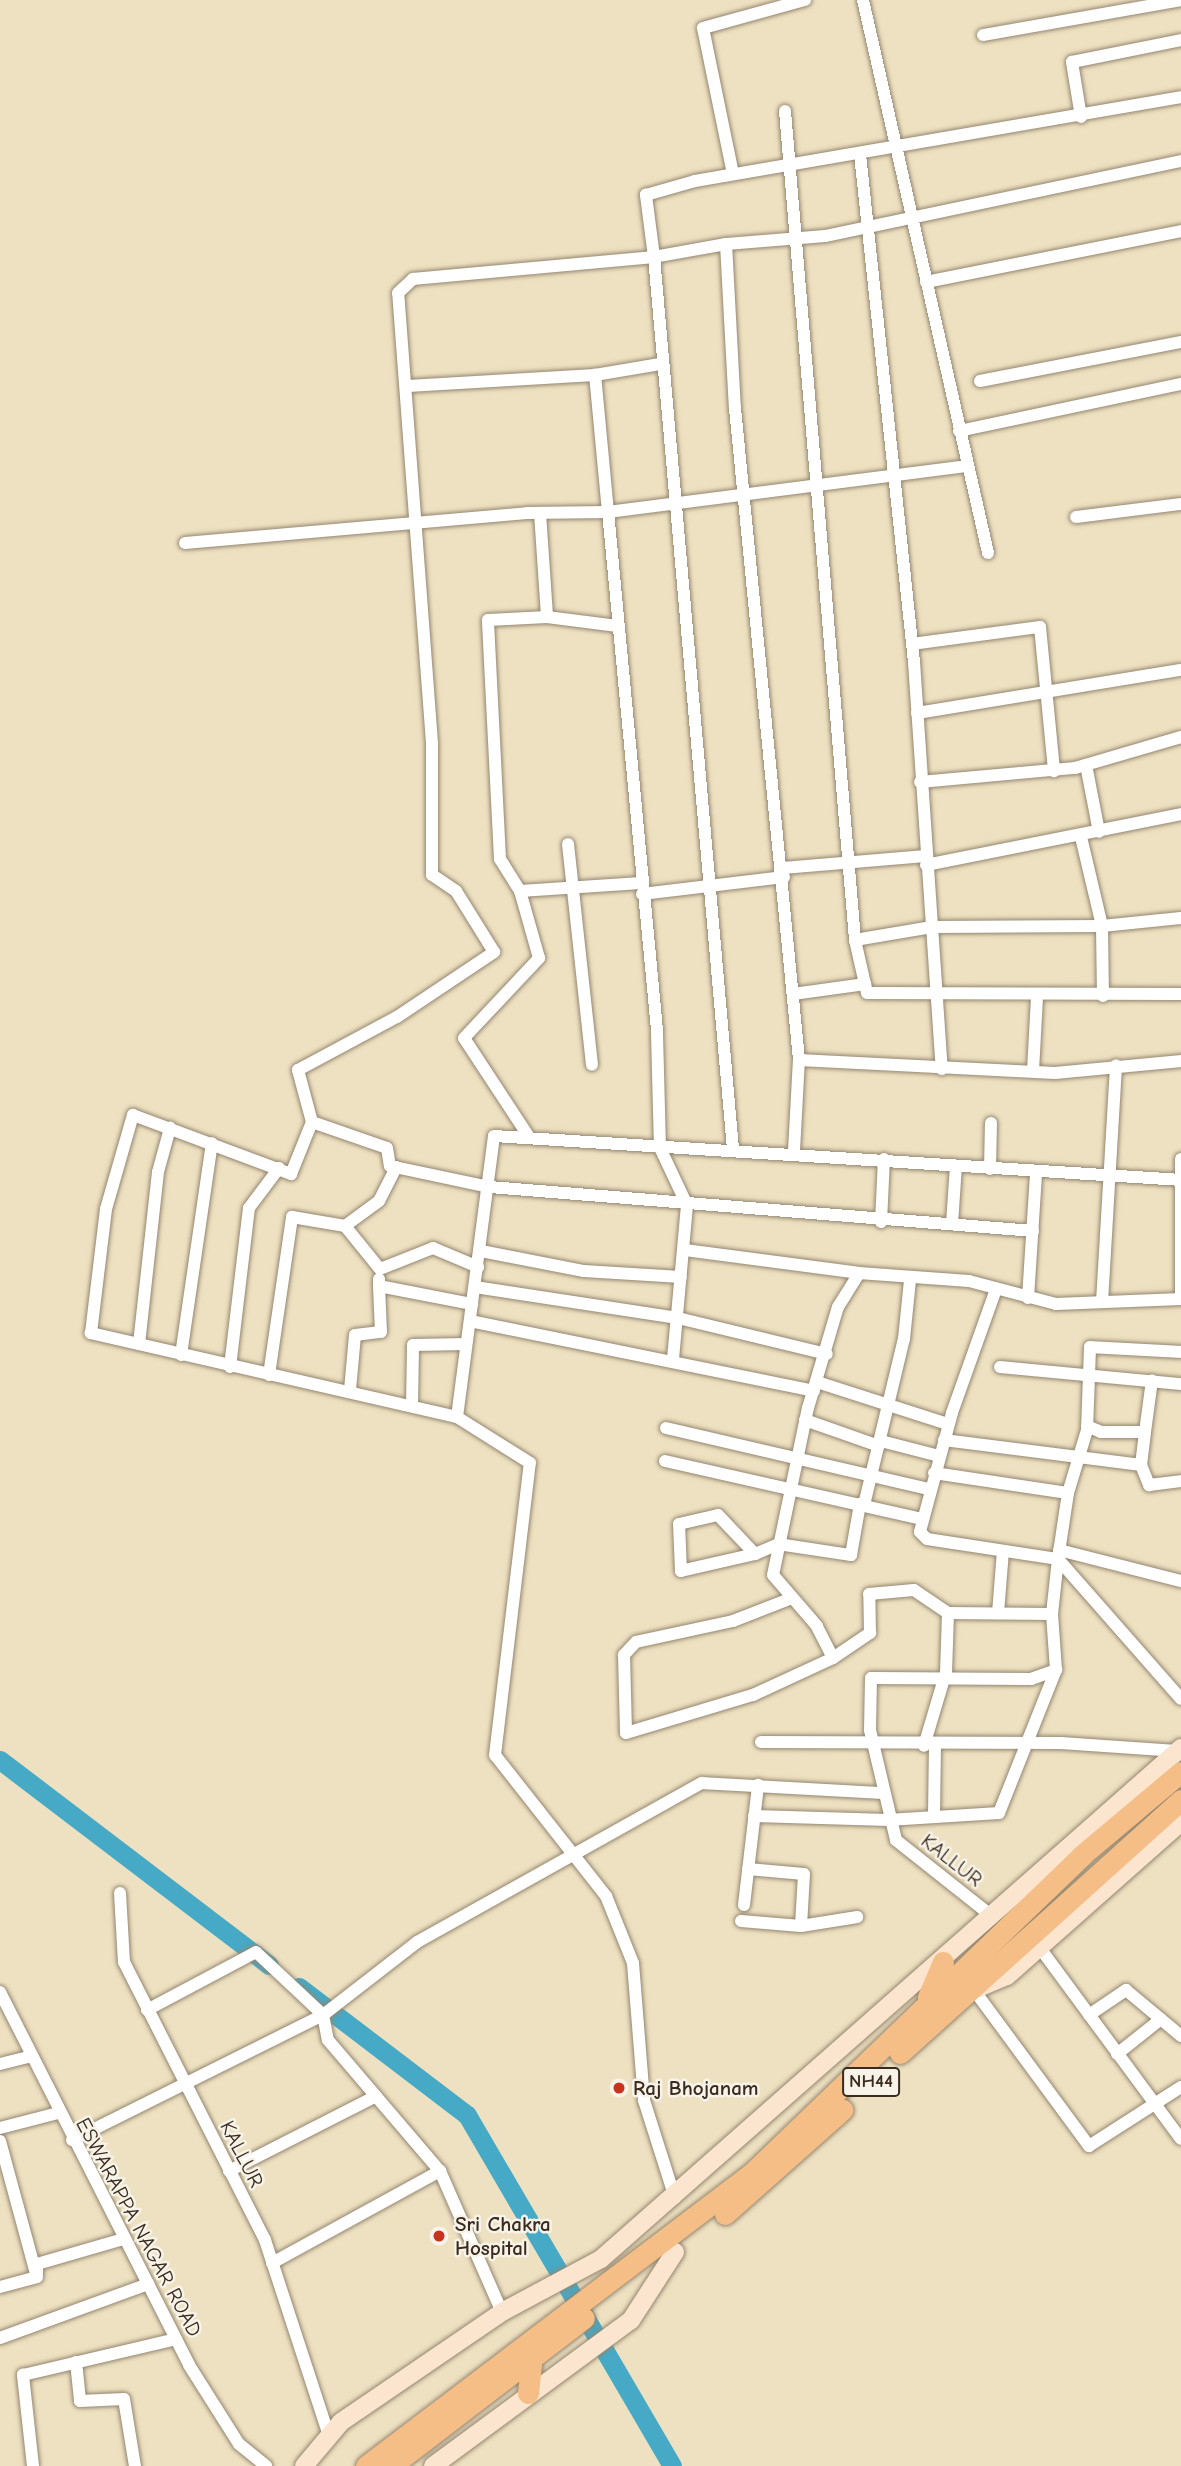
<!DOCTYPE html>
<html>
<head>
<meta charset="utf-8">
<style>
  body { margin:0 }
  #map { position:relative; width:1181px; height:2466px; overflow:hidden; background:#eee1c1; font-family:"Comic Neue",sans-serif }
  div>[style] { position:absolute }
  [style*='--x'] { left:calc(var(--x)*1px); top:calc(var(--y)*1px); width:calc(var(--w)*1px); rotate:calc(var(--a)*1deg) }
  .river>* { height:19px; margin:-9.5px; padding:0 9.5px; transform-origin:9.5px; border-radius:9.5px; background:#46a9c5 }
  .roads { filter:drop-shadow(0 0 2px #948670) drop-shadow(0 0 2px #948670) }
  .street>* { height:12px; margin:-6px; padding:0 6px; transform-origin:6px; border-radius:6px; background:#fff }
  .secondary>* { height:18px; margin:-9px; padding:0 9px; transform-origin:9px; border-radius:9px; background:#fbe5cf }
  .highway>* { height:21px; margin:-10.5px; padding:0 10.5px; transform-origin:10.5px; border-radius:10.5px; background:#f6be87 }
  .dots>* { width:19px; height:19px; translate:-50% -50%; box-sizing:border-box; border:4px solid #f7f3e8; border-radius:50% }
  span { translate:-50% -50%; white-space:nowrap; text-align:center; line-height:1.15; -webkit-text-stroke:5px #f7f3e8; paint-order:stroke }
  .shield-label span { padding:2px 5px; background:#f7f3e8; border:2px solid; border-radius:5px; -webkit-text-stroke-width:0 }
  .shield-label { font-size:19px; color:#3b2a1e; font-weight:700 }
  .street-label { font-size:21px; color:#3b2a1e }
  .poi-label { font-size:21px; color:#3b2a1e; font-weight:700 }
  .left { translate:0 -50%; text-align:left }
</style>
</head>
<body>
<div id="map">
  <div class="river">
    <i style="--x:0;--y:1760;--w:338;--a:37.3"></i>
    <i style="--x:299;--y:1987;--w:211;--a:37.3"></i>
    <i style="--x:467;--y:2115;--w:406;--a:59.7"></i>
  </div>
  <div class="roads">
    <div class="street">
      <i style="--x:863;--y:0;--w:567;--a:77.26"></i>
      <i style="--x:983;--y:35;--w:201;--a:-10"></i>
      <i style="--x:785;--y:111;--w:832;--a:85.17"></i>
      <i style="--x:855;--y:940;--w:78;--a:-9.6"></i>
      <i style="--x:932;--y:927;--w:170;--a:-0.3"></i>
      <i style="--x:1102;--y:926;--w:79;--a:-5.8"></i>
      <i style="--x:1081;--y:117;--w:56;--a:-99.3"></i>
      <i style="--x:1072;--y:62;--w:111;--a:-11.4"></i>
      <i style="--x:860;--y:154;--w:511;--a:83.93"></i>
      <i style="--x:914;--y:662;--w:408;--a:86.1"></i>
      <i style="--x:1181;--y:161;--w:364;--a:168.1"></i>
      <i style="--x:825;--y:236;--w:99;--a:175.4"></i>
      <i style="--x:726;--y:244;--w:164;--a:86.9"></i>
      <i style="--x:735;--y:408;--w:655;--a:84.39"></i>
      <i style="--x:799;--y:1060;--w:256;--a:2.9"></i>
      <i style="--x:1055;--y:1073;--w:127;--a:-5.4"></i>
      <i style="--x:733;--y:174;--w:149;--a:-101.6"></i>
      <i style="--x:703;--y:28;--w:106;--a:-15.4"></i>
      <i style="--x:726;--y:244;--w:73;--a:169.8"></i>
      <i style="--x:654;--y:257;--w:63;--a:-97.4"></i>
      <i style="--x:646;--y:195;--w:51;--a:-15.9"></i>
      <i style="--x:695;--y:181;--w:493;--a:-9.8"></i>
      <i style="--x:926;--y:282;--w:260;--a:-11.3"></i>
      <i style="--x:980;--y:381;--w:205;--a:-11"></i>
      <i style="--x:408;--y:386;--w:187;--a:-3.4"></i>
      <i style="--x:595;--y:375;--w:66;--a:-9.6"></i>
      <i style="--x:959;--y:431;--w:227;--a:-12"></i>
      <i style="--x:540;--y:513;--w:104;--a:86.1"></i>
      <i style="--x:1076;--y:517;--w:106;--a:-7.1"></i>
      <i style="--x:185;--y:543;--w:343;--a:-5"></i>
      <i style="--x:527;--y:513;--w:81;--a:-0.7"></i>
      <i style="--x:608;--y:512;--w:138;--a:-95.4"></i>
      <i style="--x:912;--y:644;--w:129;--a:-7.6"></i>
      <i style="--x:1040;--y:627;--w:145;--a:84.4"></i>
      <i style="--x:917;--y:713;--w:267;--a:-9.3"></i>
      <i style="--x:1086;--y:765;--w:68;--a:79"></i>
      <i style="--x:920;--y:782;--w:156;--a:-5.2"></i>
      <i style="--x:1075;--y:768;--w:110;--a:-16.3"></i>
      <i style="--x:1081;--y:837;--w:91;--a:76.7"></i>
      <i style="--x:1102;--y:926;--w:70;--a:89.2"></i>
      <i style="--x:568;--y:844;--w:222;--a:83.8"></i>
      <i style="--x:926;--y:865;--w:260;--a:-11.3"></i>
      <i style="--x:783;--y:868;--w:143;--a:-4.8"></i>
      <i style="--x:520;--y:891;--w:121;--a:-3.8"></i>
      <i style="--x:642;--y:894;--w:143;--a:-6.8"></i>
      <i style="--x:855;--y:940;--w:54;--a:77.2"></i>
      <i style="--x:867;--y:993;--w:314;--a:0.2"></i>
      <i style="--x:793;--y:994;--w:73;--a:-7.9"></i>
      <i style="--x:1033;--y:1071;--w:75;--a:-86.9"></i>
      <i style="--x:312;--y:1122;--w:54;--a:-105.1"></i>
      <i style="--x:298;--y:1070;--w:112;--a:-28.2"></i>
      <i style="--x:397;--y:1017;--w:117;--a:-33.8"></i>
      <i style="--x:494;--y:952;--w:72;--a:-121.9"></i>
      <i style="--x:456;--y:891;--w:29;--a:-146"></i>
      <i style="--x:432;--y:875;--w:132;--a:-90"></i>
      <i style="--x:432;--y:743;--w:451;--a:-94.3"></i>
      <i style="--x:398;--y:293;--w:21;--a:-43"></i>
      <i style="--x:413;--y:279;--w:242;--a:-5.2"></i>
      <i style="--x:654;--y:257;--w:896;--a:84.94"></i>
      <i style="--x:529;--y:1137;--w:118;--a:-123.3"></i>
      <i style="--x:464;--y:1038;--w:110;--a:-46.8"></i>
      <i style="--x:539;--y:958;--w:70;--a:-105.8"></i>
      <i style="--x:520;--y:891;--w:38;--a:-122"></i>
      <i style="--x:500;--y:859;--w:239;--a:-92.9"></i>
      <i style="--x:488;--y:620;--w:59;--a:-2.9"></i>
      <i style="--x:547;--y:617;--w:71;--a:7.3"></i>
      <i style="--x:794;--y:1151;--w:91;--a:-86.9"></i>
      <i style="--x:1181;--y:1159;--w:137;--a:90"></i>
      <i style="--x:990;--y:1169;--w:46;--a:-88.8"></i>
      <i style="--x:881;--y:1222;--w:63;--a:-87.3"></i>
      <i style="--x:952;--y:1224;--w:58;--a:-86.1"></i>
      <i style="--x:345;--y:1226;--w:55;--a:50.9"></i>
      <i style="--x:380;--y:1269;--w:57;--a:-21.6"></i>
      <i style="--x:433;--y:1248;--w:49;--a:22.9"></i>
      <i style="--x:685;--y:1250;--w:176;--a:7.5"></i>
      <i style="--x:481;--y:1251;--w:105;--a:11"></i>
      <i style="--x:584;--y:1271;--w:97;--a:3.5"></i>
      <i style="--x:379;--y:1279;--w:7;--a:90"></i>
      <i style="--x:379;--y:1286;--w:95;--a:11"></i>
      <i style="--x:475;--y:1287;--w:205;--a:8.7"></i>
      <i style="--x:678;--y:1318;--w:153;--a:13.6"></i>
      <i style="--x:995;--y:1292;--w:128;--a:109.6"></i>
      <i style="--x:952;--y:1413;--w:123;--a:105.1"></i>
      <i style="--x:920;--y:1532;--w:10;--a:45"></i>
      <i style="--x:927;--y:1539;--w:133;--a:8.7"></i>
      <i style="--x:1058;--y:1559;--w:67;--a:-81.4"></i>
      <i style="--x:1028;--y:1298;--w:124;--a:-86.3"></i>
      <i style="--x:1102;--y:1302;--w:237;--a:-86.6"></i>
      <i style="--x:470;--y:1321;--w:351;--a:11.5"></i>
      <i style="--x:139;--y:1344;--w:173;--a:-83.7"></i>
      <i style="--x:158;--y:1172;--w:46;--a:-74.7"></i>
      <i style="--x:181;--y:1355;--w:214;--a:-81.7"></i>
      <i style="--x:673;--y:1359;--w:155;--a:-84.8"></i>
      <i style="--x:687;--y:1205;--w:63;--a:-115.3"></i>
      <i style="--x:660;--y:1148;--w:118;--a:-91.5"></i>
      <i style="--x:657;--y:1030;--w:520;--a:-95.4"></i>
      <i style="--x:608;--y:512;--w:361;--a:-7.3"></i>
      <i style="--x:230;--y:1367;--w:160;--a:-83.2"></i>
      <i style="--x:249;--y:1208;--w:50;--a:-53.1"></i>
      <i style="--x:1000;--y:1367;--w:182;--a:5.4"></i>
      <i style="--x:269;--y:1375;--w:160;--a:-81.7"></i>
      <i style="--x:292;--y:1217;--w:54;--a:9.6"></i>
      <i style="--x:345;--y:1226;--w:42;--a:-36.3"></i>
      <i style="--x:379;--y:1201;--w:38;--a:-63"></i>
      <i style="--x:817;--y:1382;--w:138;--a:17.8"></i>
      <i style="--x:350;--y:1390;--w:55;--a:-84.8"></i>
      <i style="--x:355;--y:1335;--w:26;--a:-7"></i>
      <i style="--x:381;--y:1332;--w:46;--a:-92.5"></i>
      <i style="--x:412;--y:1405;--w:60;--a:-89"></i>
      <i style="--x:413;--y:1345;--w:53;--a:-1.1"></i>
      <i style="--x:457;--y:1417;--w:376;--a:-167.1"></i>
      <i style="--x:91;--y:1333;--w:125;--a:-83.1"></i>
      <i style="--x:106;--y:1209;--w:98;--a:-74"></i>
      <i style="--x:133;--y:1115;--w:169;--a:20.5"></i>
      <i style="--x:291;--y:1174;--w:56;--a:-68"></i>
      <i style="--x:312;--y:1122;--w:79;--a:19.1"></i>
      <i style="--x:387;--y:1148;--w:18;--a:81"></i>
      <i style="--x:390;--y:1166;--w:102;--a:11.9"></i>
      <i style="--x:490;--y:1187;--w:545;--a:4.63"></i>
      <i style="--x:805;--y:1420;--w:78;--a:19.4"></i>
      <i style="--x:1087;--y:1426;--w:15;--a:23"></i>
      <i style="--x:1101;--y:1432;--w:44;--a:0"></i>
      <i style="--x:1145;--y:1432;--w:52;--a:-82.3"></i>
      <i style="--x:666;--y:1428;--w:270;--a:13.1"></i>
      <i style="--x:944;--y:1440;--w:199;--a:7.2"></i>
      <i style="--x:1141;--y:1465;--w:33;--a:-83"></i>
      <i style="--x:881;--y:1441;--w:60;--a:14.5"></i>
      <i style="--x:665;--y:1461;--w:264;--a:12.7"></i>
      <i style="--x:1141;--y:1465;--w:22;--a:68"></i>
      <i style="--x:1149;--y:1485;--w:32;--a:-7"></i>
      <i style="--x:934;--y:1473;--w:135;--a:8.5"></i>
      <i style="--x:1068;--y:1493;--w:66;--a:-73.2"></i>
      <i style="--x:1087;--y:1430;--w:83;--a:-87.9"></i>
      <i style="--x:1090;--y:1347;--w:91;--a:3.1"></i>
      <i style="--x:864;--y:1505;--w:171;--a:-76.5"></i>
      <i style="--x:904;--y:1339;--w:59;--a:-84.2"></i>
      <i style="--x:1059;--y:1550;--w:126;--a:14.3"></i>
      <i style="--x:755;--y:1554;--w:76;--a:167.1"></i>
      <i style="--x:681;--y:1571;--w:47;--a:-92.4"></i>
      <i style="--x:679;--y:1524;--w:40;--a:-13"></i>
      <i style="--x:718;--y:1515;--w:54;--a:46.5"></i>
      <i style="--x:755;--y:1554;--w:25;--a:-23"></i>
      <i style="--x:778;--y:1544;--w:74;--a:8.6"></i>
      <i style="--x:851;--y:1555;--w:52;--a:-80"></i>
      <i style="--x:792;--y:1598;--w:63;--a:158.7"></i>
      <i style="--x:733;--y:1621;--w:99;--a:167.8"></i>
      <i style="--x:636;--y:1642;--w:18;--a:133"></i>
      <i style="--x:624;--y:1655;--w:78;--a:88.5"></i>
      <i style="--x:626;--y:1733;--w:133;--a:-16.7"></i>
      <i style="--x:753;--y:1695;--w:88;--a:-24.8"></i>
      <i style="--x:833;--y:1658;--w:36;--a:-117"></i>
      <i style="--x:817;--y:1626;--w:67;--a:-130.8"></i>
      <i style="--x:773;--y:1575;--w:171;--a:-78.2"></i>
      <i style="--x:808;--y:1408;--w:105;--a:-73.5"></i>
      <i style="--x:838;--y:1307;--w:40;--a:-58"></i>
      <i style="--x:859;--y:1273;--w:110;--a:4.2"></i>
      <i style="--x:969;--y:1281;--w:90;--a:14.8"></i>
      <i style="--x:1056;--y:1304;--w:125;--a:-2.3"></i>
      <i style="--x:948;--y:1613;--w:104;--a:0.6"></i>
      <i style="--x:1052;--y:1614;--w:55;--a:-83.8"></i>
      <i style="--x:1058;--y:1559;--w:186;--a:48.7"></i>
      <i style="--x:998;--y:1613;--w:62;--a:-85.4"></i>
      <i style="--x:833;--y:1658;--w:45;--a:-34"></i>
      <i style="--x:870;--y:1633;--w:39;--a:-91"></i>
      <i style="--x:869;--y:1594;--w:45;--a:-5.1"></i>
      <i style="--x:914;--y:1590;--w:41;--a:34.1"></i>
      <i style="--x:948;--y:1613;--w:59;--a:91.9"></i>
      <i style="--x:946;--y:1672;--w:77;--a:106.6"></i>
      <i style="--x:761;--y:1742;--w:300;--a:0.2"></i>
      <i style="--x:1061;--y:1743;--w:116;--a:3.9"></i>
      <i style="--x:934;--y:1815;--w:70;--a:-89.2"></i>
      <i style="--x:754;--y:1816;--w:134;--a:1.7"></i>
      <i style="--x:888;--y:1820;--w:111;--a:-3.6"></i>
      <i style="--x:999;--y:1813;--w:154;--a:-68.3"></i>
      <i style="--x:748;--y:1869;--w:56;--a:5.1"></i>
      <i style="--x:804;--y:1874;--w:52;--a:93.3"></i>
      <i style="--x:120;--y:1893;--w:69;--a:86.7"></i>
      <i style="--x:124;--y:1962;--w:312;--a:63.1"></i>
      <i style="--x:265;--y:2240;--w:206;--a:71.9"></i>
      <i style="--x:744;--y:1905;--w:121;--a:-83.3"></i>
      <i style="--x:993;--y:1917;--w:124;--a:-141.6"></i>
      <i style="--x:896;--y:1840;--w:113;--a:-103.3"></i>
      <i style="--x:870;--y:1730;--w:52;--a:-88.9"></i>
      <i style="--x:871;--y:1678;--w:160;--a:0.4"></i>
      <i style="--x:1031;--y:1679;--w:27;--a:-20"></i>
      <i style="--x:1056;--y:1670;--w:56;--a:-94.1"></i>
      <i style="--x:741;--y:1921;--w:60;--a:4.8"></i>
      <i style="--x:801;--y:1926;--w:57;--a:-9.1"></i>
      <i style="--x:1040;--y:1948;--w:237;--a:53.6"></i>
      <i style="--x:974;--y:1990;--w:194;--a:53.6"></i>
      <i style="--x:1089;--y:2146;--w:109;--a:-32.7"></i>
      <i style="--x:0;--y:1992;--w:418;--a:63.1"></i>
      <i style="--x:189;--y:2365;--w:93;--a:57.7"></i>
      <i style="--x:239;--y:2444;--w:35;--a:39"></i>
      <i style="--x:147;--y:2010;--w:123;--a:-28"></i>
      <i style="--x:256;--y:1952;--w:92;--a:43.2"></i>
      <i style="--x:323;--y:2015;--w:25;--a:79"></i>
      <i style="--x:328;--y:2040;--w:172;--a:49.5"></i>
      <i style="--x:440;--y:2171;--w:154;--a:66.3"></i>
      <i style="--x:1089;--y:2015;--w:45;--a:-34"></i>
      <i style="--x:1126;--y:1990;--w:72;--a:39.9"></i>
      <i style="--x:1117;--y:2054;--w:56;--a:-38.5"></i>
      <i style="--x:0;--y:2064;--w:33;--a:-14"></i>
      <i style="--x:0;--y:2128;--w:60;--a:-14.5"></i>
      <i style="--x:72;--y:2140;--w:280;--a:-26.5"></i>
      <i style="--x:323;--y:2015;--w:119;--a:-37.8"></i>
      <i style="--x:417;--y:1942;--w:326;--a:-29.2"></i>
      <i style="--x:702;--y:1783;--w:180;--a:3.2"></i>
      <i style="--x:0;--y:2141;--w:141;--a:74.8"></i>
      <i style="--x:229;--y:2171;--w:165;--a:-27"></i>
      <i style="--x:675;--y:2198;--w:103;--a:-107.6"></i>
      <i style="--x:644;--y:2100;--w:137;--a:-94.6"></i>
      <i style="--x:633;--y:1963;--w:72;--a:-111.9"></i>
      <i style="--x:606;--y:1896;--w:179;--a:-128.2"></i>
      <i style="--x:495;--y:1755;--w:294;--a:-83.2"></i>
      <i style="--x:530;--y:1463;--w:86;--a:-147.8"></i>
      <i style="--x:457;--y:1417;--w:283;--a:-82.5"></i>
      <i style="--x:494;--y:1136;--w:688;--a:3.66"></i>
      <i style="--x:272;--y:2263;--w:192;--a:-28.7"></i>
      <i style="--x:37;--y:2273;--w:9;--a:-90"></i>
      <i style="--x:37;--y:2264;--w:90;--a:-16.2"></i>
      <i style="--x:0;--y:2287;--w:38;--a:-15"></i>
      <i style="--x:0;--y:2338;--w:158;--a:-20"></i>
      <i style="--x:76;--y:2362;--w:39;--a:84"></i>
      <i style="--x:80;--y:2401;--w:44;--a:-2.6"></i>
      <i style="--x:124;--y:2399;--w:68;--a:80.7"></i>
      <i style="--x:33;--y:2466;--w:92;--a:-96.3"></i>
      <i style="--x:23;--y:2375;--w:157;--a:-13.2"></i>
    </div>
    <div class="secondary">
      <i style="--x:976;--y:1989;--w:34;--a:-23"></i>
      <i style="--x:1007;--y:1976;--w:232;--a:-41.5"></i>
      <i style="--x:304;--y:2466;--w:57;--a:-49.9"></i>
      <i style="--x:341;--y:2422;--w:195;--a:-34.3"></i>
      <i style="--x:502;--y:2312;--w:112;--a:-28.2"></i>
      <i style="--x:601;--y:2259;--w:773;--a:-41.38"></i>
      <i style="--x:433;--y:2466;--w:246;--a:-36.4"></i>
      <i style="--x:631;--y:2320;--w:81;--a:-57.1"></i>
    </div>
    <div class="highway">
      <i style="--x:928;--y:1997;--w:38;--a:-67"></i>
      <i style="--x:900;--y:2053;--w:378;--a:-42"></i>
      <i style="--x:725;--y:2214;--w:157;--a:-41.6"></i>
      <i style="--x:528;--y:2393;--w:36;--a:-84"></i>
      <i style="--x:366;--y:2466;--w:486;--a:-37.2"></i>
      <i style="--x:753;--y:2172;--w:457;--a:-43.9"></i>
      <i style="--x:1082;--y:1855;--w:129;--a:-40"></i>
      <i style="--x:391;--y:2466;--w:243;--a:-37.5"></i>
    </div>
  </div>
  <div class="dots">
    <i style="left:619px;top:2088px;background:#c8321e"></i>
    <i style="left:439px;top:2236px;background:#c8321e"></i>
  </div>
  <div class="shield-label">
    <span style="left:871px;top:2082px">NH44</span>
  </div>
  <div class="street-label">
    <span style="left:952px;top:1860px;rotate:38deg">KALLUR</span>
    <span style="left:242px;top:2154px;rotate:63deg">KALLUR</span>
    <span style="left:139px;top:2227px;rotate:62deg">ESWARAPPA NAGAR ROAD</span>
  </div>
  <div class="poi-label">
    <span class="left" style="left:633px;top:2088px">Raj Bhojanam</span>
    <span class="left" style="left:455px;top:2236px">Sri Chakra<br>Hospital</span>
  </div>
</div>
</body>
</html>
